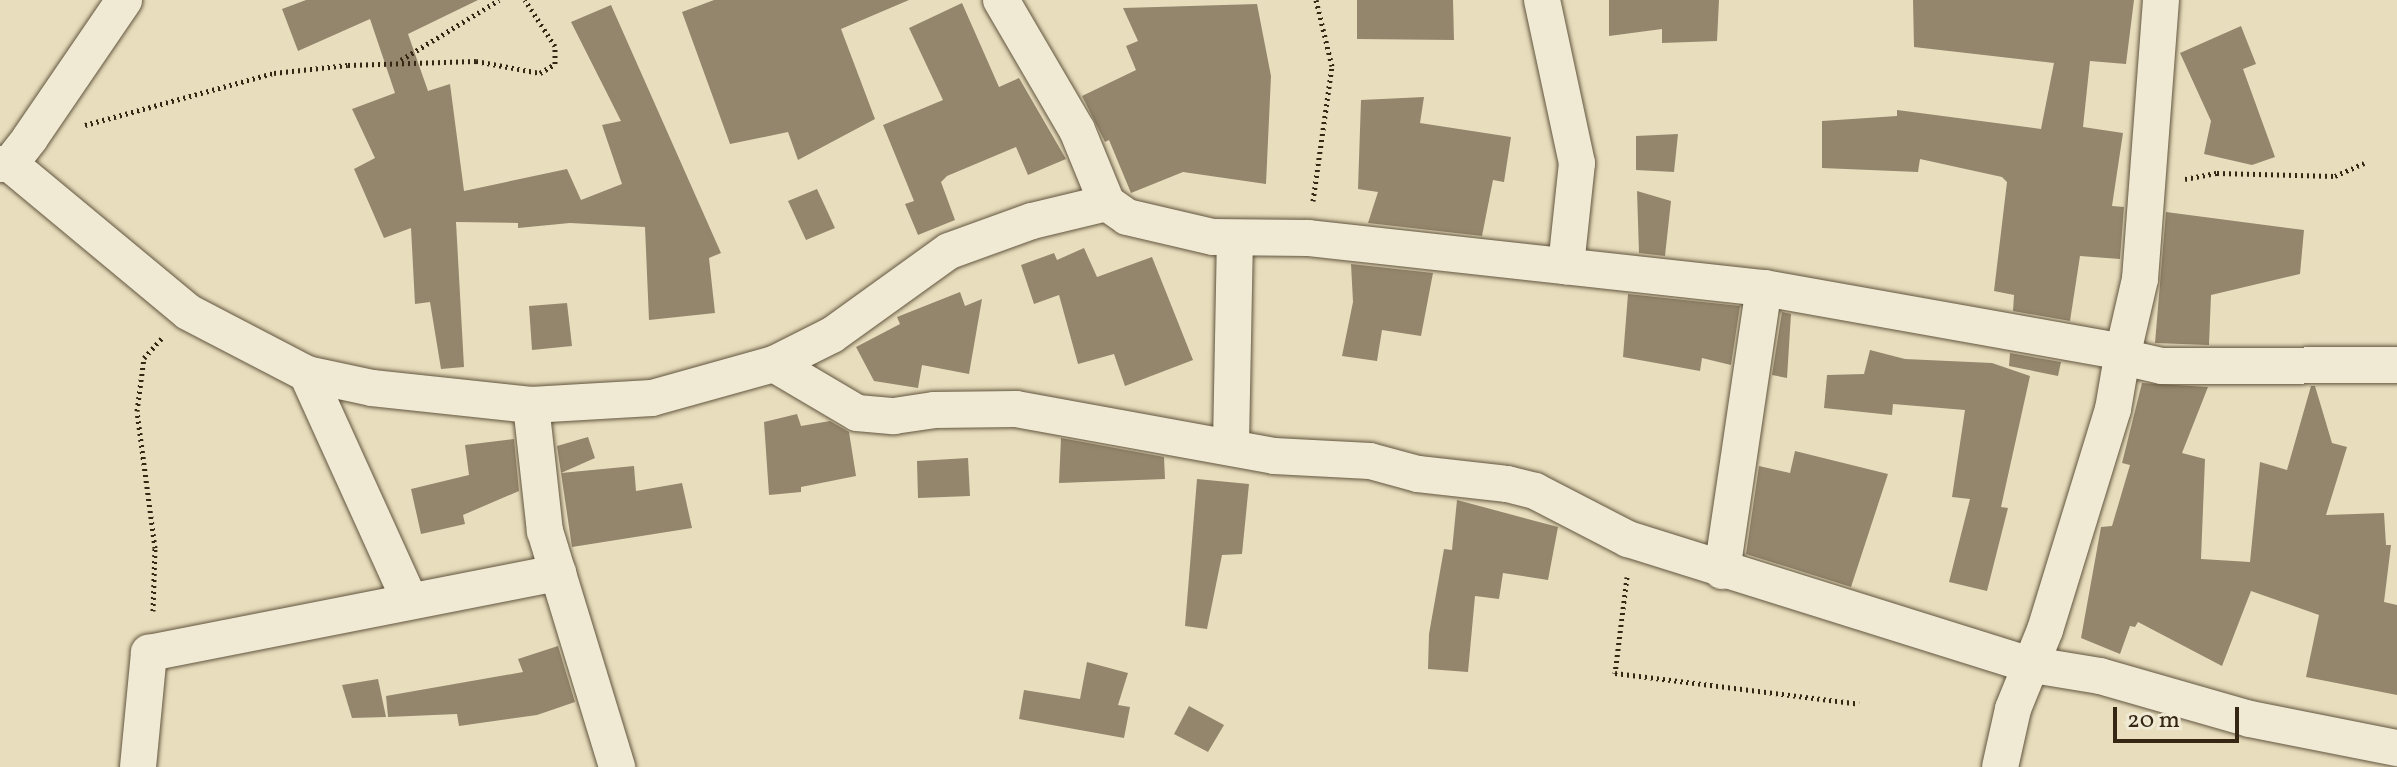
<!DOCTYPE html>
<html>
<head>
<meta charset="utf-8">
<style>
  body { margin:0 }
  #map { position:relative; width:2397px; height:767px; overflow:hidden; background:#e8debd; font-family:Vollkorn,serif }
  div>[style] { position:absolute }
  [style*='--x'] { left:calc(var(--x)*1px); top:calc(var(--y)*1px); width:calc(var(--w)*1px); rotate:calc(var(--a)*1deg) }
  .building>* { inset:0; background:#93866c }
  .path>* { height:5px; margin-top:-2.5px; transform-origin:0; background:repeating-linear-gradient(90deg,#362715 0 2px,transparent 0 6px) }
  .roads { filter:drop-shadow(0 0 2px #62553f) drop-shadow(0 0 2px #62553f) }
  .minor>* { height:36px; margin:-18px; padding:0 18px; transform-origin:18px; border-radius:18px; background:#f0ead4 }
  span { translate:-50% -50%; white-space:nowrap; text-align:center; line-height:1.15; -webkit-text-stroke:6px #f0ead4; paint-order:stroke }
  .scale { position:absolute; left:2113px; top:707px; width:126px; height:36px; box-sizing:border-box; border:4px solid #362715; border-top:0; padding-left:10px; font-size:24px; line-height:28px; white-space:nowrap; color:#362715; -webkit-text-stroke:6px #f0ead4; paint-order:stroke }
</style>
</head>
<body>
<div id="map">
  <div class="building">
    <i style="clip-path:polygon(306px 0,478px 0,408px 34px,428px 91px,450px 84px,464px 191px,567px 169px,581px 200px,622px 184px,602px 125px,621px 121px,571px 22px,611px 5px,721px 253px,709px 258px,715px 313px,649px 320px,645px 227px,570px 223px,518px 228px,518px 223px,456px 222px,464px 367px,441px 369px,430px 302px,415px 304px,411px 228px,384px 238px,354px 169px,375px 158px,352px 109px,395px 93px,370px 19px,298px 51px,282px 9px)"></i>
    <i style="clip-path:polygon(714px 0,909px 0,841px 29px,875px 119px,798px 160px,788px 132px,730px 144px,682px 12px)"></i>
    <i style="clip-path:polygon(1357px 0,1453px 0,1454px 40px,1357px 39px)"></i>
    <i style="clip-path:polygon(1609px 0,1719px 0,1717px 41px,1662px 43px,1662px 29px,1609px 36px)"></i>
    <i style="clip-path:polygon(1913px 0,2134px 0,2126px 64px,2090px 61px,2083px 127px,2123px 133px,2112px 206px,2124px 207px,2120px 259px,2080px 256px,2070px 321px,2013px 311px,2014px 295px,1994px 291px,2007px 182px,2002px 177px,1920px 159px,1918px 172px,1822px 168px,1822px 121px,1897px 116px,1897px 110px,2041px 129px,2054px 63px,1914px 47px)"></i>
    <i style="clip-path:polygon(962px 3px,999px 87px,1019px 78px,1066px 159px,1028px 175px,1016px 147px,947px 176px,941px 182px,955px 220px,918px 235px,905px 204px,914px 201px,883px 125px,943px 100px,909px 28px)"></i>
    <i style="clip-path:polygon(1257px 4px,1271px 76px,1266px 184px,1183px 172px,1131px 193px,1109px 140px,1105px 142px,1082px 96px,1136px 70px,1126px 46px,1138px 41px,1123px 8px)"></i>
    <i style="clip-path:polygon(2241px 26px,2256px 64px,2243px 69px,2275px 157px,2252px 165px,2204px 154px,2211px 121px,2180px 53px)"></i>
    <i style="clip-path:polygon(1424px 97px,1420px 123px,1511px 137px,1504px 182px,1493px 180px,1482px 236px,1368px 223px,1378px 192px,1358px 189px,1361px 100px)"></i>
    <i style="clip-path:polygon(1678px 134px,1674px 172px,1636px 170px,1636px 136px)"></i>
    <i style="clip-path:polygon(817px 189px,835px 228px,806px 240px,788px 201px)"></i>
    <i style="clip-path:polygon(1637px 191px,1671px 201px,1665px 256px,1639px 253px)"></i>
    <i style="clip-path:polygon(2166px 212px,2304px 230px,2300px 274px,2211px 295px,2209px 345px,2155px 343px)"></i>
    <i style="clip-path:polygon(1084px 248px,1097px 277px,1152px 257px,1193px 360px,1125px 386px,1114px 354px,1078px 364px,1059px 295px,1034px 304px,1021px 265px,1054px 253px,1057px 260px)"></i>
    <i style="clip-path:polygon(1351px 264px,1433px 273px,1421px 336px,1382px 330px,1377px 361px,1342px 356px,1353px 302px)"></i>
    <i style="clip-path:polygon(960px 292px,965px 306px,982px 299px,969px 374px,922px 365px,918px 388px,874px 381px,856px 347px,900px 324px,897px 317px)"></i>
    <i style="clip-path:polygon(1628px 294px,1740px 306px,1731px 365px,1702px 358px,1700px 371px,1623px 357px)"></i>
    <i style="clip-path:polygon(567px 303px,572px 346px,532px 350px,529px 306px)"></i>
    <i style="clip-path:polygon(1782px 312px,1791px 314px,1787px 378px,1772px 375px)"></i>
    <i style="clip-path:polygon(1870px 350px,1905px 359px,1992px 363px,2030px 376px,2001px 507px,2008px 508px,1987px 591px,1949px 582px,1970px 499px,1952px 497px,1965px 410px,1893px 404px,1892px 415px,1824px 408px,1827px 375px,1864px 374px)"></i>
    <i style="clip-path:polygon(2010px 353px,2061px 362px,2058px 376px,2009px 366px)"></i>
    <i style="clip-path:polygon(2142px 383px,2208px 387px,2182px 453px,2205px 459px,2201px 559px,2250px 562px,2260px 462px,2287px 470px,2311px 386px,2315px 386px,2332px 443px,2347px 447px,2326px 515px,2384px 513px,2386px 545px,2391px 545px,2384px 602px,2397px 605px,2397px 695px,2306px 677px,2319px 615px,2251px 591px,2222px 666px,2138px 622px,2135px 627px,2130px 626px,2120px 654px,2081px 638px,2101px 527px,2112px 526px,2130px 465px,2122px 463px)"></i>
    <i style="clip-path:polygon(797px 414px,801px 426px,830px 421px,849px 432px,856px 476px,801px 487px,801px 492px,769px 495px,764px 422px)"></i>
    <i style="clip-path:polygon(588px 437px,595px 458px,561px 473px,634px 466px,636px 491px,682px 483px,692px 528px,572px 547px,557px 446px)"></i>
    <i style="clip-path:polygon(1061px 438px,1164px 457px,1165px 479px,1059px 483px)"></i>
    <i style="clip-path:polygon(514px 439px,519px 491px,463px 515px,465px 524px,421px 534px,411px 489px,469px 475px,465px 445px)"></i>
    <i style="clip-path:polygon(1795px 451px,1888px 474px,1851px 587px,1746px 554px,1759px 466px,1790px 473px)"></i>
    <i style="clip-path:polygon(968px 458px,970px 496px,918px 498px,917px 461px)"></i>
    <i style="clip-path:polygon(1197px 479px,1249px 484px,1242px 554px,1222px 555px,1207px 629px,1185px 626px)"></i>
    <i style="clip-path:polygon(1457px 500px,1558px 527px,1548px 580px,1503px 573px,1499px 599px,1475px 596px,1468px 672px,1428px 669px,1429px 634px,1444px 549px,1452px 550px)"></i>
    <i style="clip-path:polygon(558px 646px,575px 702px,537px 715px,459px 726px,457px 714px,388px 717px,386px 696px,523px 672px,518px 659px)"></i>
    <i style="clip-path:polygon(1087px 662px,1128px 673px,1118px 705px,1130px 707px,1124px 738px,1019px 719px,1024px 690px,1080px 699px)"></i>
    <i style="clip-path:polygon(378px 679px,386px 717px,352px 718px,342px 685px)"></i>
    <i style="clip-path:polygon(1189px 706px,1224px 725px,1208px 752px,1174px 734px)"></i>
  </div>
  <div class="path">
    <i style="--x:401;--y:60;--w:115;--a:-31.5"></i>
    <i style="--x:85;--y:125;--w:196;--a:-15.4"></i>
    <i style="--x:274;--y:73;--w:74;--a:-6.2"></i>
    <i style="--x:348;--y:65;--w:128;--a:-1.8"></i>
    <i style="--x:476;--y:61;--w:65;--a:10.6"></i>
    <i style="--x:540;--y:73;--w:17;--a:-31"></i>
    <i style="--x:555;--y:64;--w:18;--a:-90"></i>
    <i style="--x:555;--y:46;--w:55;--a:-123.1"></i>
    <i style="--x:2185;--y:179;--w:33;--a:-11"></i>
    <i style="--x:2217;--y:173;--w:118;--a:1.5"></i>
    <i style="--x:2335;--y:176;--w:32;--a:-24"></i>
    <i style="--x:1313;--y:201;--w:136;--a:-82"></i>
    <i style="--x:1332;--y:66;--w:68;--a:-103.6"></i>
    <i style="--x:1627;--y:577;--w:97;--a:97.1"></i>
    <i style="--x:1615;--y:673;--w:246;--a:7.2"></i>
    <i style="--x:153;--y:611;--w:63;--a:-88.2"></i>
    <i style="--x:155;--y:548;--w:138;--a:-97.5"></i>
    <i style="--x:137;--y:411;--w:53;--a:-82.5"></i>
    <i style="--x:144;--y:358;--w:27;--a:-48"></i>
  </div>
  <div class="roads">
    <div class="minor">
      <i style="--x:1001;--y:0;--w:151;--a:59.7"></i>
      <i style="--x:1077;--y:130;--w:79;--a:67.7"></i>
      <i style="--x:1107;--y:203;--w:24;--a:35"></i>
      <i style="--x:1127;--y:217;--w:88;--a:13.1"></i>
      <i style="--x:1213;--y:237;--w:96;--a:0.6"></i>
      <i style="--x:1309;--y:238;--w:458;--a:6.3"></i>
      <i style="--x:1542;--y:0;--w:167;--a:77.9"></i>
      <i style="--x:1577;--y:163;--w:104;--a:96.1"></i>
      <i style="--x:2161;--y:0;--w:280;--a:94.3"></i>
      <i style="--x:2140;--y:279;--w:80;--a:103"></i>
      <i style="--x:2122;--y:357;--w:41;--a:12.7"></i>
      <i style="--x:2162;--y:366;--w:235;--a:-0.2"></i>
      <i style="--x:0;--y:164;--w:10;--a:0"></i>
      <i style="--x:10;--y:164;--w:33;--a:-52"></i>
      <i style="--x:30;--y:138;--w:167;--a:-55.7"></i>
      <i style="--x:10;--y:164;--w:231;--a:39.7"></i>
      <i style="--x:188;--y:312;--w:134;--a:27.5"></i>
      <i style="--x:307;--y:374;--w:66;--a:12.2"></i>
      <i style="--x:372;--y:388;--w:160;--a:6.1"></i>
      <i style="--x:531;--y:405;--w:121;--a:-3.3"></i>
      <i style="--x:652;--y:398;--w:127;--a:-15.6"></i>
      <i style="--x:774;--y:364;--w:65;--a:-26.6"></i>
      <i style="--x:832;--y:335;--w:144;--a:-35.7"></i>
      <i style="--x:949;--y:251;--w:88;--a:-19.9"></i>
      <i style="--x:1032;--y:221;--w:77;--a:-13.5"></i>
      <i style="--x:774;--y:364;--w:96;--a:30.6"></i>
      <i style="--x:857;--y:413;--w:37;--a:5"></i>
      <i style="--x:894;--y:416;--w:40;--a:-8.5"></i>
      <i style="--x:934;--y:410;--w:82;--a:-0.7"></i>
      <i style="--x:1016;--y:409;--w:262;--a:10.3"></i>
      <i style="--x:1274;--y:456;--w:96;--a:3"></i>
      <i style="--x:1370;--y:461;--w:50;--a:15.2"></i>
      <i style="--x:1418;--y:474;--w:90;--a:6.4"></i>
      <i style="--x:1507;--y:484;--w:29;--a:14"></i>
      <i style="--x:1535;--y:491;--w:105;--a:27.3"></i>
      <i style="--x:1628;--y:539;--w:418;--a:17.4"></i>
      <i style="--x:2027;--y:664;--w:74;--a:9.3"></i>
      <i style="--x:2100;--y:676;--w:156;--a:16"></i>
      <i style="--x:2250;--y:719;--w:150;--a:11.2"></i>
      <i style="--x:307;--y:374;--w:247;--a:65.6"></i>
      <i style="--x:531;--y:405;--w:127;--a:83.7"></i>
      <i style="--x:545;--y:531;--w:247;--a:73"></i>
      <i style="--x:1231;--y:444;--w:205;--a:-88.9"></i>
      <i style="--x:1722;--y:571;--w:286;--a:-81.6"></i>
      <i style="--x:1764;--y:288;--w:354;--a:10.1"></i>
      <i style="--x:2113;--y:350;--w:11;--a:38"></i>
      <i style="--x:2122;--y:357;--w:53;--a:99.8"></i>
      <i style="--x:2113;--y:409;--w:231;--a:107.1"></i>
      <i style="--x:2045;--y:630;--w:85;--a:112.1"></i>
      <i style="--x:2013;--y:709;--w:59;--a:102.6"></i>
      <i style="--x:138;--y:767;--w:115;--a:-84.5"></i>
      <i style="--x:149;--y:653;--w:417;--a:-11.1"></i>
    </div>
  </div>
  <div class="scale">20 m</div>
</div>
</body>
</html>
